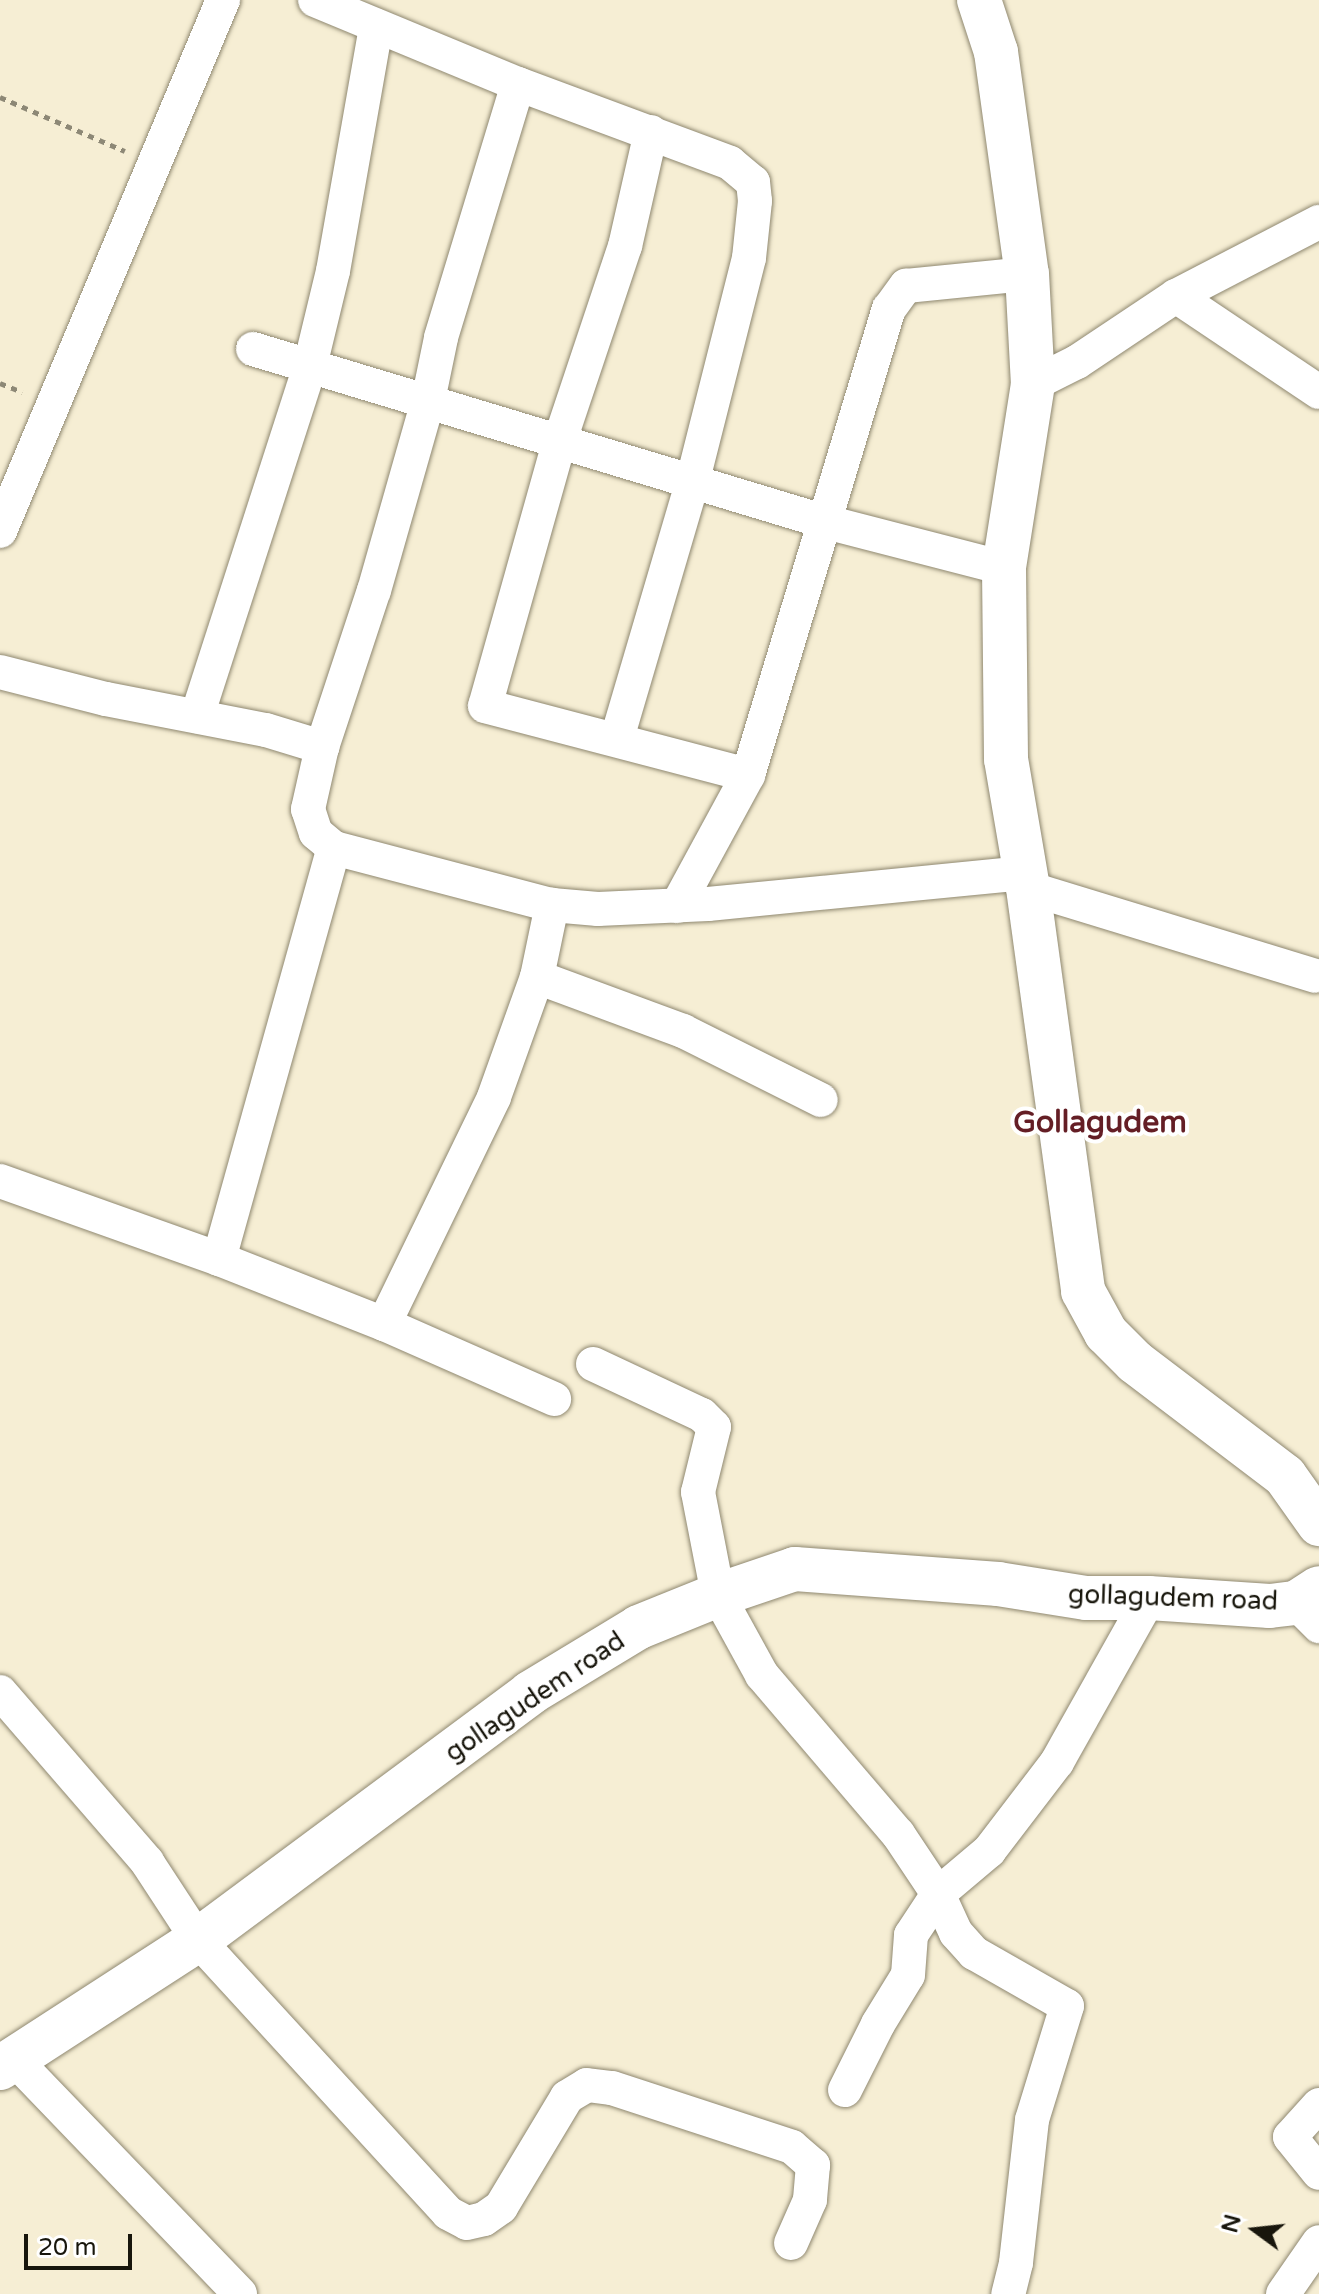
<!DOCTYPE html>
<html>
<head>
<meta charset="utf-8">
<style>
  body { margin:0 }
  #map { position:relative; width:1319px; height:2294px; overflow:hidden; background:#f6eed4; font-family:"Varela Round",sans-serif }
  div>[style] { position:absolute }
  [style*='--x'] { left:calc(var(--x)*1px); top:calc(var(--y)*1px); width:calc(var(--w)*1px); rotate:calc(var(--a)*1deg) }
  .path>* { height:5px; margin-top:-2.5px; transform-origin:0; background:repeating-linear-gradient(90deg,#8d8876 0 6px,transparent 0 12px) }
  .roads { filter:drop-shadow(0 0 2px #8f8870) drop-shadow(0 0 2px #8f8870) }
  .street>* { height:34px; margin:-17px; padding:0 17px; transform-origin:17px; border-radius:17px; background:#fff }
  .secondary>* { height:44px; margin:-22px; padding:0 22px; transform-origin:22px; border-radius:22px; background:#fff }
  span { translate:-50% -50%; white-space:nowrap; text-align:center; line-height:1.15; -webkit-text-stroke:8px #fff; paint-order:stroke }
  .street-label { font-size:26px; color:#18160c }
  .quarter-label { font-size:30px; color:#641e25; font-weight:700 }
  .north { position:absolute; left:1215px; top:2190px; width:80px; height:80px; -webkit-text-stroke:6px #fff; paint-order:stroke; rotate:285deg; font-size:22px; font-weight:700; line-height:32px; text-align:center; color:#18160c }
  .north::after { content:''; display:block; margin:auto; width:28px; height:36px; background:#18160c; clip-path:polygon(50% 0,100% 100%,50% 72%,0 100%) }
  .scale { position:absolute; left:24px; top:2234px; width:108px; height:36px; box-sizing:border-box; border:4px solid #18160c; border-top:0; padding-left:10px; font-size:24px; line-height:28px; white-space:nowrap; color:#18160c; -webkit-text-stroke:6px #fff; paint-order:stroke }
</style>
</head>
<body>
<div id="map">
  <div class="path">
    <i style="--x:0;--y:97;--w:136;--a:23.4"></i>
    <i style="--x:0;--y:383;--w:24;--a:22"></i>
  </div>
  <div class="roads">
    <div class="street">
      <i style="--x:315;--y:0;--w:220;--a:22.5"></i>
      <i style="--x:518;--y:84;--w:226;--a:20.4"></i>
      <i style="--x:730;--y:163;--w:30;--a:40"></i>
      <i style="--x:753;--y:182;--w:19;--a:84"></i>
      <i style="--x:755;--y:201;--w:57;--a:96"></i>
      <i style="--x:749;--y:258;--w:229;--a:104.2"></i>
      <i style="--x:693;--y:480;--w:269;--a:106.4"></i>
      <i style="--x:518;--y:84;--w:265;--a:106.9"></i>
      <i style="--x:441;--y:338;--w:64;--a:101.7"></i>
      <i style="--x:428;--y:401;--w:197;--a:105.9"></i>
      <i style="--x:374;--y:590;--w:165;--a:108.3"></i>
      <i style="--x:322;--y:747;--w:64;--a:102.7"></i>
      <i style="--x:308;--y:809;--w:25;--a:72"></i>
      <i style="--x:316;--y:833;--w:23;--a:40"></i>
      <i style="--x:334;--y:848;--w:225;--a:14.7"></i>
      <i style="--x:552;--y:905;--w:46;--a:5"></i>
      <i style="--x:598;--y:909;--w:110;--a:-2.6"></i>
      <i style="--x:708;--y:904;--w:318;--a:-5.6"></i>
      <i style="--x:651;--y:132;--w:117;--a:102.8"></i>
      <i style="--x:625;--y:246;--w:208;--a:108.5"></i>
      <i style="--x:559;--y:443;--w:273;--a:105.7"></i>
      <i style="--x:485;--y:706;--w:272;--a:14.7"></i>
      <i style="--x:748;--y:775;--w:487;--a:-73.2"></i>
      <i style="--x:889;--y:309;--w:29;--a:-54"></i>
      <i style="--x:906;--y:286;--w:122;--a:-5.7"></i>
      <i style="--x:1176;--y:296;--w:172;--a:33.9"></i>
      <i style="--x:253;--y:349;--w:599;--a:16.8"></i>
      <i style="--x:826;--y:522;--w:184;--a:14.5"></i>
      <i style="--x:1033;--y:384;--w:49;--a:-26.6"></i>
      <i style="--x:1077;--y:362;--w:119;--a:-33.7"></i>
      <i style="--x:1176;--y:296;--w:161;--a:-27.4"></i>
      <i style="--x:0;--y:531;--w:576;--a:-67.22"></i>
      <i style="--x:0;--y:672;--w:109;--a:14.3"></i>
      <i style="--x:106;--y:699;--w:163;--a:11"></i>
      <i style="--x:266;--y:730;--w:59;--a:16.9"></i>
      <i style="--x:197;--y:716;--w:368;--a:-72.1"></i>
      <i style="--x:310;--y:366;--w:98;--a:-76.4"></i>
      <i style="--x:333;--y:271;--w:249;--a:-80"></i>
      <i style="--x:1028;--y:888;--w:300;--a:17"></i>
      <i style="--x:677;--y:906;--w:149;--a:-61.5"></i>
      <i style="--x:537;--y:977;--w:156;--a:20.3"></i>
      <i style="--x:683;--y:1031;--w:154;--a:26.6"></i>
      <i style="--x:0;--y:1181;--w:232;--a:19.6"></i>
      <i style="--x:219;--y:1259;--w:177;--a:21.5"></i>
      <i style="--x:384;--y:1324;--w:186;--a:23.8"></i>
      <i style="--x:219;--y:1259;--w:427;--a:-74.4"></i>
      <i style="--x:384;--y:1324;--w:252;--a:-64.1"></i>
      <i style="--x:494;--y:1097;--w:127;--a:-70.3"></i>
      <i style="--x:537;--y:977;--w:74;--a:-78.2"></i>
      <i style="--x:593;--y:1364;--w:120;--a:25.1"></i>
      <i style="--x:702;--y:1415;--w:17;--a:45"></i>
      <i style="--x:714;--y:1427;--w:67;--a:103.8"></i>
      <i style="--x:698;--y:1492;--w:105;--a:79"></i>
      <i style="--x:718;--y:1595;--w:91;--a:61.2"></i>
      <i style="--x:762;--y:1675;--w:209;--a:49.5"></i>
      <i style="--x:898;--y:1834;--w:72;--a:56.3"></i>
      <i style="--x:938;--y:1894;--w:67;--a:-40.1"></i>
      <i style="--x:989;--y:1851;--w:112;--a:-52.6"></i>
      <i style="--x:1057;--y:1762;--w:188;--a:-60.7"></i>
      <i style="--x:1296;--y:1603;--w:33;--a:45"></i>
      <i style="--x:0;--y:1692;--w:225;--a:49.1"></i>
      <i style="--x:147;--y:1862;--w:93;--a:56.8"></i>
      <i style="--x:198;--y:1940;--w:370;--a:47.5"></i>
      <i style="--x:448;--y:2213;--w:21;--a:28"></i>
      <i style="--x:467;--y:2223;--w:17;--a:-13"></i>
      <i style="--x:484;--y:2219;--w:21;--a:-35"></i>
      <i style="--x:501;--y:2207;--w:128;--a:-59"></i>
      <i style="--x:567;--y:2097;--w:23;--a:-31"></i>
      <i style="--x:587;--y:2085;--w:25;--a:7"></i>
      <i style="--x:612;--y:2088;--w:189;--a:18.1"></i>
      <i style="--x:792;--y:2147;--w:28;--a:41"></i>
      <i style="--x:813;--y:2165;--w:35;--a:95"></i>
      <i style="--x:810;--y:2200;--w:47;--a:113.8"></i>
      <i style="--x:938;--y:1894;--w:43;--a:65.2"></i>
      <i style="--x:956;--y:1933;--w:27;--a:48"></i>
      <i style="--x:974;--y:1953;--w:107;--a:29.7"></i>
      <i style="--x:1067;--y:2006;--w:119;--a:107.1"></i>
      <i style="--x:1032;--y:2120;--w:144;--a:96.4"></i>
      <i style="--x:1016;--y:2263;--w:32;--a:104"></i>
      <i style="--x:14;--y:2059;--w:326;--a:46.1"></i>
      <i style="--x:845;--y:2090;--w:74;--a:-63.4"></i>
      <i style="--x:878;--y:2024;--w:57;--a:-58.5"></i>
      <i style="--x:908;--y:1975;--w:40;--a:-85.7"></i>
      <i style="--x:911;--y:1935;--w:49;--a:-56.6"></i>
      <i style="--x:1319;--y:2105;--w:43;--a:132.2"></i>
      <i style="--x:1290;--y:2137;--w:46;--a:51.1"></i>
      <i style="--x:1283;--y:2294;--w:63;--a:-55.3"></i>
    </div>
    <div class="secondary">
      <i style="--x:979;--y:0;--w:55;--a:71.9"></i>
      <i style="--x:996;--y:52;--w:224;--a:82.1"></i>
      <i style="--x:1027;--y:274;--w:110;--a:86.9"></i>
      <i style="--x:1033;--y:384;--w:186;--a:99"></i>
      <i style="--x:1004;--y:568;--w:191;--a:89.4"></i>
      <i style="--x:1006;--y:759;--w:131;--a:80.3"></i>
      <i style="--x:1028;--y:888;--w:407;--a:82.2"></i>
      <i style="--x:1083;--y:1291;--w:48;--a:61.3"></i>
      <i style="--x:1106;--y:1333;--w:41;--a:45"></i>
      <i style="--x:1135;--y:1362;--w:188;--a:37.2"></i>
      <i style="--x:1285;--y:1476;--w:59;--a:54.7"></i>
      <i style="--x:0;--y:2068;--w:236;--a:-32.9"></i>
      <i style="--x:198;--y:1940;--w:414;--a:-36.6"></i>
      <i style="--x:530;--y:1693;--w:127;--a:-31.2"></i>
      <i style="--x:639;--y:1627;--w:85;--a:-22.1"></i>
      <i style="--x:718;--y:1595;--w:81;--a:-18.7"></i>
      <i style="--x:795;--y:1569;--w:204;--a:4.2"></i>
      <i style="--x:998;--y:1584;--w:89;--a:9"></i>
      <i style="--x:1086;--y:1598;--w:63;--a:0"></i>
      <i style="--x:1149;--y:1598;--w:121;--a:3.8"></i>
      <i style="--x:1270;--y:1606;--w:26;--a:-7"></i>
      <i style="--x:1296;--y:1603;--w:27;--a:-33"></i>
    </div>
  </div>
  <div class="street-label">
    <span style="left:1173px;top:1598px;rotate:2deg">gollagudem road</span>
    <span style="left:535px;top:1697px;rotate:-34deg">gollagudem road</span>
  </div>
  <div class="quarter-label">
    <span style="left:1100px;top:1123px">Gollagudem</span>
  </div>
  <div class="north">N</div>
  <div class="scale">20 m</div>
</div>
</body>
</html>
